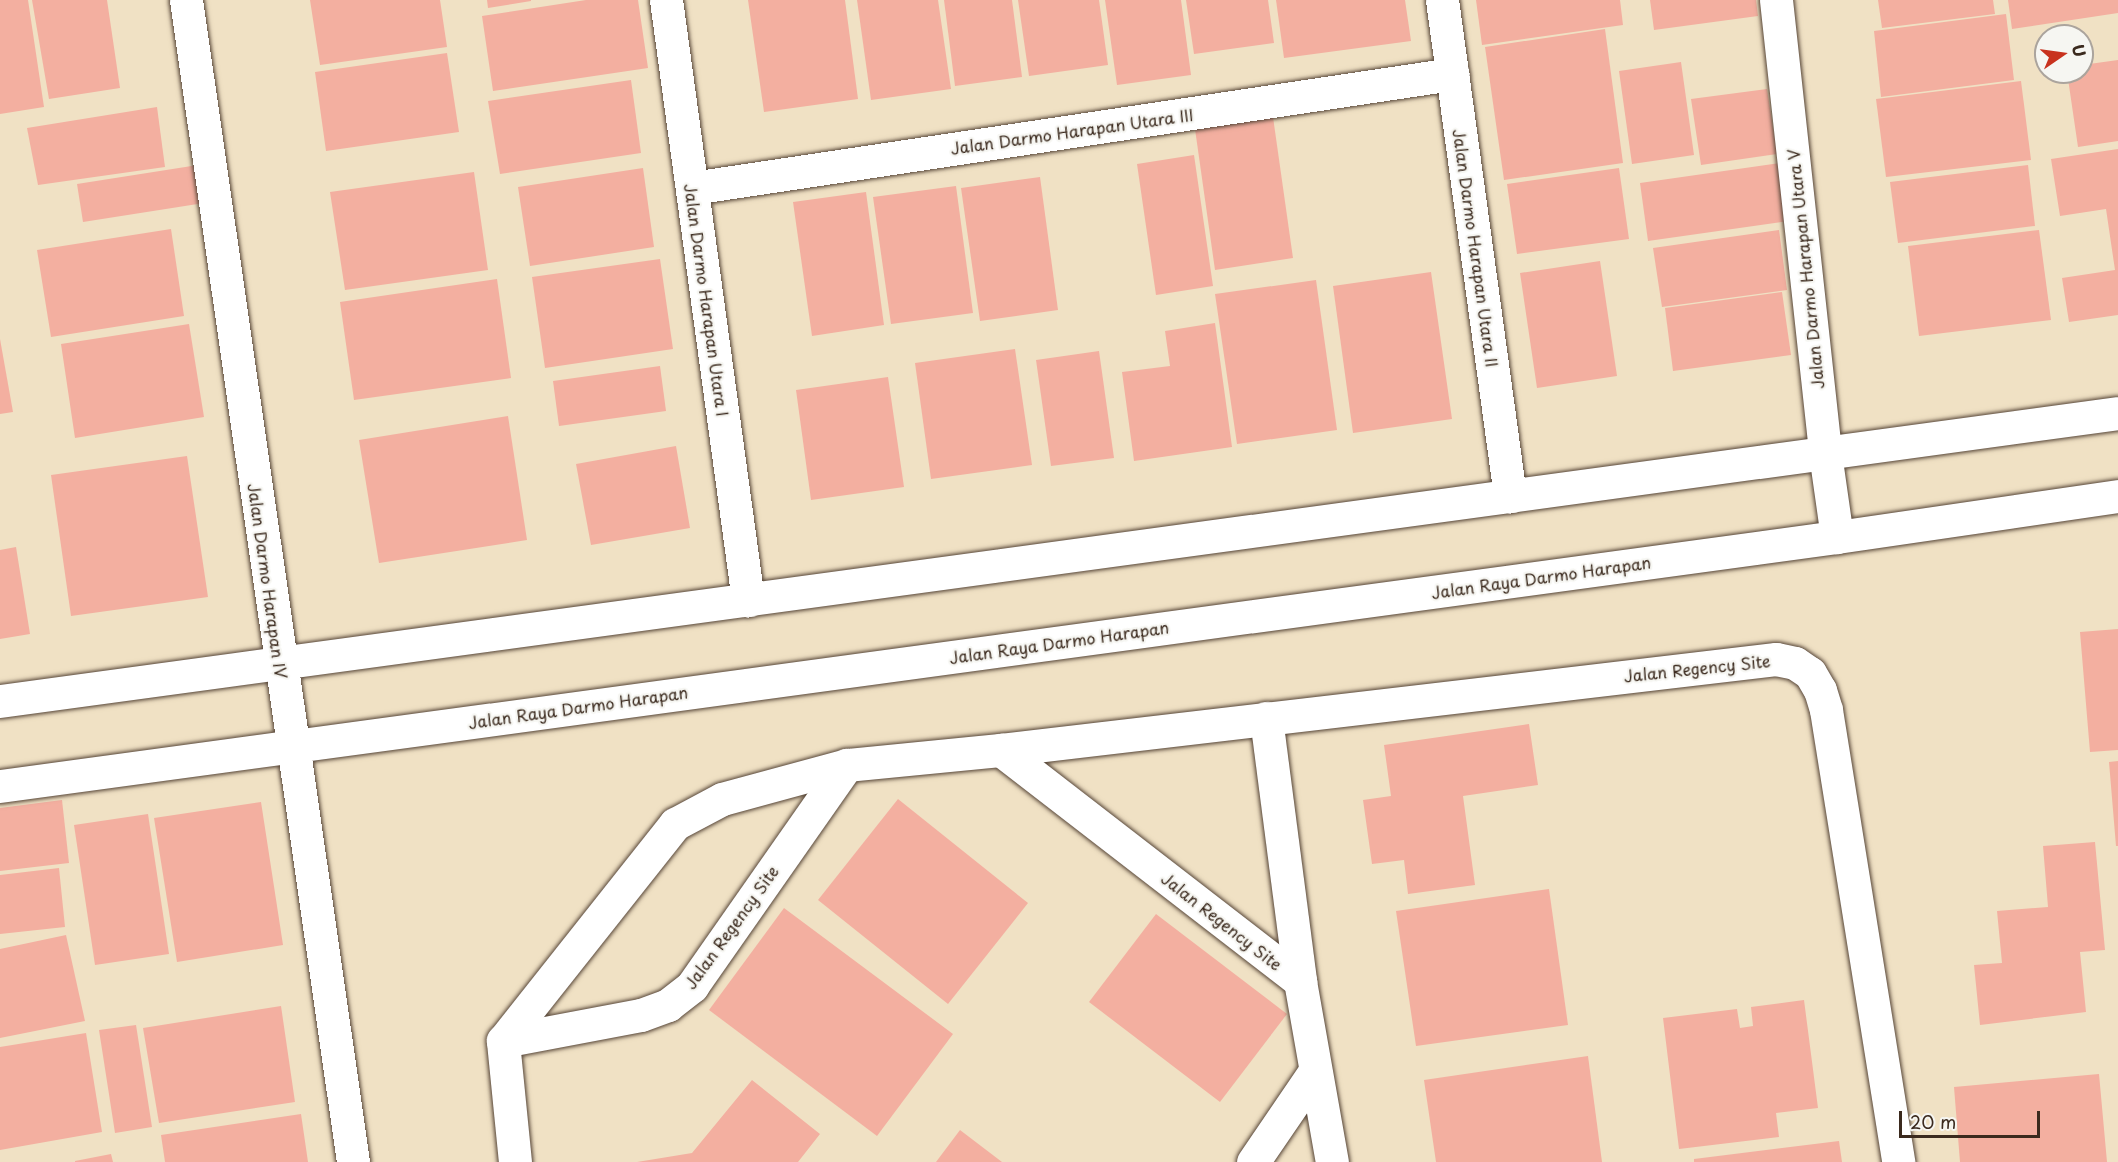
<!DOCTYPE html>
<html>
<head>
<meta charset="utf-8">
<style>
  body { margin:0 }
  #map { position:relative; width:2118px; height:1162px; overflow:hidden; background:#f0e1c4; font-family:"Playpen Sans",sans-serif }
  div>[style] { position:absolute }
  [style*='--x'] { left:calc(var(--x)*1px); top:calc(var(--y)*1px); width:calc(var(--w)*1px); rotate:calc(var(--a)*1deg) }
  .building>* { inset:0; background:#f3afa0 }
  .roads { filter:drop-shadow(0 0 2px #564537) drop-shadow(0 0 2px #564537) }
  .minor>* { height:33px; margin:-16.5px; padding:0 16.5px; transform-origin:16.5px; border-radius:16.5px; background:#fff }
  .tertiary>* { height:33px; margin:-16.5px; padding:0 16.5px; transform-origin:16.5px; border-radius:16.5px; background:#fff }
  span { translate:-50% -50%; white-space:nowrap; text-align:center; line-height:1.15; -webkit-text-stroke:4.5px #f6f6f2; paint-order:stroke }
  .street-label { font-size:16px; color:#3b2a1e }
  .north { position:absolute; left:2034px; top:24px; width:60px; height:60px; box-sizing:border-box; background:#f6f6f2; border:2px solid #aba49d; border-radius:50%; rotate:77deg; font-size:16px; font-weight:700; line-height:24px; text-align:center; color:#3b2a1e }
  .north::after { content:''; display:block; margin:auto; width:21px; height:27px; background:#c8321e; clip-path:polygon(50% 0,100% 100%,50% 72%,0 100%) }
  .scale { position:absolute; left:1899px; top:1111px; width:141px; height:27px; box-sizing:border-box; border:3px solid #3b2a1e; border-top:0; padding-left:8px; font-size:18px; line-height:21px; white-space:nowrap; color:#3b2a1e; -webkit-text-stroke:4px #f6f6f2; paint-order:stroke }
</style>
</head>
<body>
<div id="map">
  <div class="building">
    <i style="clip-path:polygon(0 0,28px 0,44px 107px,0 114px)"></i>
    <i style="clip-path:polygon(32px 0,107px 0,120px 88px,49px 99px)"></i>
    <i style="clip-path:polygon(310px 0,440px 0,447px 47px,320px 65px)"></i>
    <i style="clip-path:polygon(487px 0,531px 0,531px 1px,488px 8px)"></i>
    <i style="clip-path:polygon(586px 0,638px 0,648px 68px,493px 91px,482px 16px)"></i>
    <i style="clip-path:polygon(748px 0,845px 0,858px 99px,764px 112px)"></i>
    <i style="clip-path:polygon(857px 0,938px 0,951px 89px,871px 100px)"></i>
    <i style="clip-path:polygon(944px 0,1012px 0,1022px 77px,955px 86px)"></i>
    <i style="clip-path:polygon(1018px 0,1099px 0,1108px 65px,1029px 76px)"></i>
    <i style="clip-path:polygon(1105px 0,1181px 0,1191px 75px,1117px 85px)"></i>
    <i style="clip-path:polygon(1186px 0,1268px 0,1274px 43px,1194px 54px)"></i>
    <i style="clip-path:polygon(1276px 0,1405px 0,1411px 41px,1284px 58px)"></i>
    <i style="clip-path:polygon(1476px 0,1620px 0,1623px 25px,1482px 45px)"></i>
    <i style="clip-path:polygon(1650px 0,1756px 0,1758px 16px,1654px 30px)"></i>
    <i style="clip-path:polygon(1878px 0,1993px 0,1995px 14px,1882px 28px)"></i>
    <i style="clip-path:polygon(2008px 0,2118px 0,2118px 13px,2012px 29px)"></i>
    <i style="clip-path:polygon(2006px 14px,2014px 80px,1881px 97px,1874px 31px)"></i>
    <i style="clip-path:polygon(1605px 29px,1623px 163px,1504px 180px,1485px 47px)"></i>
    <i style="clip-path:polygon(447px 53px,459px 132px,326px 151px,315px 72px)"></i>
    <i style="clip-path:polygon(2118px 60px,2118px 141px,2078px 147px,2067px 72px,2082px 72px,2082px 65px)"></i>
    <i style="clip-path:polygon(1681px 62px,1694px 155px,1632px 164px,1619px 71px)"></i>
    <i style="clip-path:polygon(631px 80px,641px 153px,500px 174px,488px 101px)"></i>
    <i style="clip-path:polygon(2021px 81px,2031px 160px,1886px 177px,1876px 99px)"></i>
    <i style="clip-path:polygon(1767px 89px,1777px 154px,1701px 165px,1691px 99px)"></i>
    <i style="clip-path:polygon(157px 107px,165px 167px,38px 185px,27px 128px)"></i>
    <i style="clip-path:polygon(1273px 117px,1293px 258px,1215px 270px,1195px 129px)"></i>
    <i style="clip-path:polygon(2118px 149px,2118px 315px,2069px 322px,2062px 278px,2115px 270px,2106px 209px,2060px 216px,2051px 159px)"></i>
    <i style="clip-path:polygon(1194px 155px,1213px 286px,1156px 295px,1137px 164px)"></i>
    <i style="clip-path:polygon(1787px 162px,1796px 220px,1648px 241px,1640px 183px)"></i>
    <i style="clip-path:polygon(198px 165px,204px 203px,83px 222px,77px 184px)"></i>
    <i style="clip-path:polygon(2028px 165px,2035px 226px,1898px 243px,1890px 182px)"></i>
    <i style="clip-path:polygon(643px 168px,654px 247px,530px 266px,518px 187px)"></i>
    <i style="clip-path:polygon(1619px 168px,1629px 239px,1517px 254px,1507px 184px)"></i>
    <i style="clip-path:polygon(474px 172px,488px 270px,345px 290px,330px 192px)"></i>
    <i style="clip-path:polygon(1040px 177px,1058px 310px,980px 321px,961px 188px)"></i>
    <i style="clip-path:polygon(956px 186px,973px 313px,891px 324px,873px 197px)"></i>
    <i style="clip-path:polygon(866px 192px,884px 325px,812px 336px,793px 202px)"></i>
    <i style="clip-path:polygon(171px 229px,184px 316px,51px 337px,37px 250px)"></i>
    <i style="clip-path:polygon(1779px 230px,1787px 290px,1662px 307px,1653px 248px)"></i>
    <i style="clip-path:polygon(2039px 230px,2051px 320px,1919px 336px,1908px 246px)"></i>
    <i style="clip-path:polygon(660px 259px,673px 349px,545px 368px,532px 277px)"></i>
    <i style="clip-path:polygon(1600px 261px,1617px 376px,1537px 388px,1520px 273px)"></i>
    <i style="clip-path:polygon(1431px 272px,1452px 419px,1353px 433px,1333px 286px)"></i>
    <i style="clip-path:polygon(497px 279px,511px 378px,354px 400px,340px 302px)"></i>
    <i style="clip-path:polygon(1316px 280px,1337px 430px,1237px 444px,1215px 294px)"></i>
    <i style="clip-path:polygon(1782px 292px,1791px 355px,1673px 371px,1665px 308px)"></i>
    <i style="clip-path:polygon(1215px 323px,1232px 447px,1134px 461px,1122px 372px,1170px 366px,1165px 331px)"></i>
    <i style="clip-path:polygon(189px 324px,204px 417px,75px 438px,61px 344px)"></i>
    <i style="clip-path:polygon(0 339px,13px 412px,0 414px)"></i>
    <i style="clip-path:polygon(1015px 349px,1032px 465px,931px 479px,915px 363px)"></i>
    <i style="clip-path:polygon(1099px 351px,1114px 458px,1051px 466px,1036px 360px)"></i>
    <i style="clip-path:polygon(660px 366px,666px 411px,559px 426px,553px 381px)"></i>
    <i style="clip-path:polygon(888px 377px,904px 487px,811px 500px,796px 390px)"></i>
    <i style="clip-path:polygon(508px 416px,527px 540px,379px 563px,359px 440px)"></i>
    <i style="clip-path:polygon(676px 446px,690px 528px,591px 545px,576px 464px)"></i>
    <i style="clip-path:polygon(187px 456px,208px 597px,71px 616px,51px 475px)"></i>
    <i style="clip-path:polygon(16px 547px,30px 634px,0 639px,0 550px)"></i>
    <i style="clip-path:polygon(2118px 629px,2118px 750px,2090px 752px,2080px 632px)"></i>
    <i style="clip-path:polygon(1529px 724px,1538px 785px,1463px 796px,1475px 885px,1408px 894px,1404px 860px,1372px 864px,1363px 800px,1391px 796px,1384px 745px)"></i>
    <i style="clip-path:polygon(2118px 761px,2118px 846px,2116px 846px,2109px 762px)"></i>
    <i style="clip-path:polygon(898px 799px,1028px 903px,948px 1004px,818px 900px)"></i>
    <i style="clip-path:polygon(62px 800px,69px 863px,0 871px,0 808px)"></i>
    <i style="clip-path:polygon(261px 802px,283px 945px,177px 962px,154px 818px)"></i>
    <i style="clip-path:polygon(148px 814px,169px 954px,95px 965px,74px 825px)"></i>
    <i style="clip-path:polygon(2095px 842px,2105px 950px,2080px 952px,2086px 1012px,1980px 1025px,1974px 965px,2002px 963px,1997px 911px,2048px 907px,2043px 846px)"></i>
    <i style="clip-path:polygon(59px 868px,65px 927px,0 934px,0 875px)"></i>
    <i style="clip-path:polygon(1549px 889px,1568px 1025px,1416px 1046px,1396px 911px)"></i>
    <i style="clip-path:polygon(784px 908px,953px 1034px,877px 1136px,709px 1010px)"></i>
    <i style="clip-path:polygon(1156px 914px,1287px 1014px,1220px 1102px,1089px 1002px)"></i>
    <i style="clip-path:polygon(66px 935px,85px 1021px,0 1038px,0 949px)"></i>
    <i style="clip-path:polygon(1804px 1000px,1818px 1108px,1776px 1113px,1779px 1137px,1679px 1149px,1663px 1018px,1737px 1009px,1740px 1028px,1753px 1026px,1751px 1007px)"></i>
    <i style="clip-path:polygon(281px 1006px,295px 1102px,159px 1123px,143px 1028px)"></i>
    <i style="clip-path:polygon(136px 1025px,152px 1127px,115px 1133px,99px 1030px)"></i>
    <i style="clip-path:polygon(86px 1033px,102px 1132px,0 1150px,0 1047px)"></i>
    <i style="clip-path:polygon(1588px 1056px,1602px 1162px,1436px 1162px,1424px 1080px)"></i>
    <i style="clip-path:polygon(2099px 1074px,2107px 1162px,1960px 1162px,1954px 1087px)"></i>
    <i style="clip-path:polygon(752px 1080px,820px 1134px,798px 1162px,637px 1162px,692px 1153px)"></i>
    <i style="clip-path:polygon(301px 1114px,308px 1162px,165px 1162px,161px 1135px)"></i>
    <i style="clip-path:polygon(960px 1130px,1002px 1162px,936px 1162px)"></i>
    <i style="clip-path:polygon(1839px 1141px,1842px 1162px,1694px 1162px,1694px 1159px)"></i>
    <i style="clip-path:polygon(111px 1154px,113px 1162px,75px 1162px,75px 1161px)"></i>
  </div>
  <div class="roads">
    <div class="minor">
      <i style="--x:186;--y:0;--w:1174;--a:81.82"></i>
      <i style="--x:666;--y:0;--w:606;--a:82.22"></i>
      <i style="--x:1442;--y:0;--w:501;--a:82.19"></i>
      <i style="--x:1776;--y:0;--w:456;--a:83.8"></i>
      <i style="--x:1825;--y:453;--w:85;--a:81.9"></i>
      <i style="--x:692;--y:188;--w:769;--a:-8.53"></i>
      <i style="--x:1266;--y:718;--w:265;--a:82.6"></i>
      <i style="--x:1300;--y:981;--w:184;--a:80"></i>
      <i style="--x:1001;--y:750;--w:378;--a:37.7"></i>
      <i style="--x:503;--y:1041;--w:140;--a:-10.7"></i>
      <i style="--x:641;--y:1015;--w:29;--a:-20"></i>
      <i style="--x:668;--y:1005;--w:31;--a:-38"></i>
      <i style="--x:692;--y:986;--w:270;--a:-55"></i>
      <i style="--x:515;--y:1162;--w:122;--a:-95.7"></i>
      <i style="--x:503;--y:1041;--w:277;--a:-51.6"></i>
      <i style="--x:675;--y:824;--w:53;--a:-28"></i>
      <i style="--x:722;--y:799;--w:130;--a:-15.2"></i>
      <i style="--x:847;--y:765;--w:155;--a:-5.6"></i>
      <i style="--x:1001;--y:750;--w:780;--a:-6.7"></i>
      <i style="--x:1776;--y:659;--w:19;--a:12"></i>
      <i style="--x:1795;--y:663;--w:18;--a:34"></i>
      <i style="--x:1810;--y:673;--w:20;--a:60"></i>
      <i style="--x:1820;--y:690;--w:21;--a:73"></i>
      <i style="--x:1826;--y:710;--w:458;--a:80.9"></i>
      <i style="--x:1253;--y:1162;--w:110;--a:-55.7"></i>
    </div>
    <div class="tertiary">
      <i style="--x:0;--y:701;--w:2137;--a:-7.74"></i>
      <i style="--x:0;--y:786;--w:1854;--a:-7.72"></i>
      <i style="--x:1837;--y:537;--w:284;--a:-8.3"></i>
    </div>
  </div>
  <div class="street-label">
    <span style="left:1072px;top:131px;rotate:-8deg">Jalan Darmo Harapan Utara III</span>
    <span style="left:1476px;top:248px;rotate:82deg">Jalan Darmo Harapan Utara II</span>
    <span style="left:1805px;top:269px;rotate:-96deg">Jalan Darmo Harapan Utara V</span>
    <span style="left:707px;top:300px;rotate:82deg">Jalan Darmo Harapan Utara I</span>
    <span style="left:1541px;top:577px;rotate:-8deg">Jalan Raya Darmo Harapan</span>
    <span style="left:268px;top:581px;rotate:82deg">Jalan Darmo Harapan IV</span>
    <span style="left:1059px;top:642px;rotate:-8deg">Jalan Raya Darmo Harapan</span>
    <span style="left:1697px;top:668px;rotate:-6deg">Jalan Regency Site</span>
    <span style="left:578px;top:707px;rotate:-8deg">Jalan Raya Darmo Harapan</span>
    <span style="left:1222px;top:921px;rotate:38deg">Jalan Regency Site</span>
    <span style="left:731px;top:927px;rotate:-54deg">Jalan Regency Site</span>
  </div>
  <div class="north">U</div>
  <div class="scale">20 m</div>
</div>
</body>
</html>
